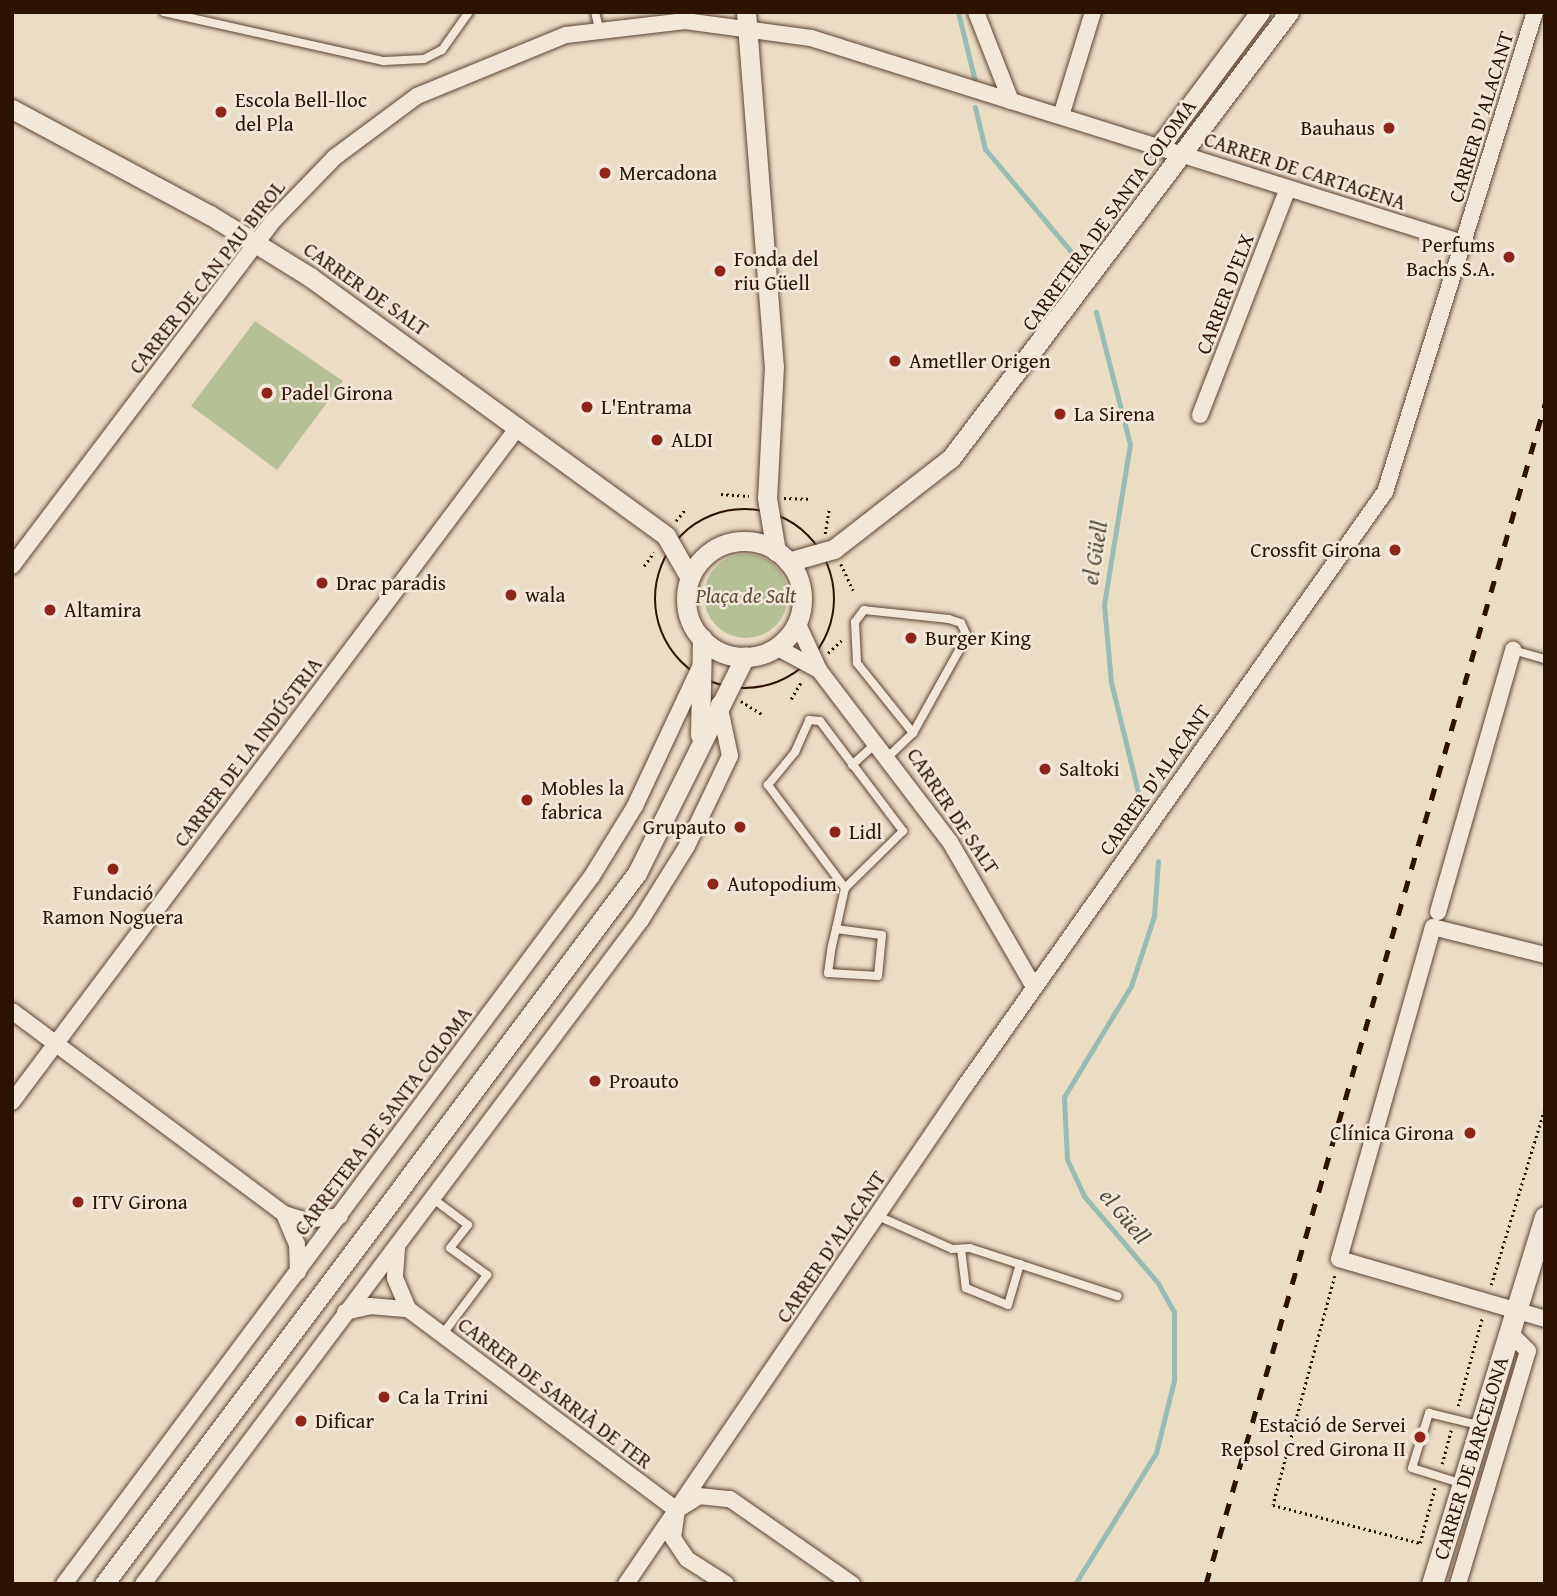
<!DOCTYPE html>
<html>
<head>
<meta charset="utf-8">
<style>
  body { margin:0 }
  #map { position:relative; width:1557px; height:1596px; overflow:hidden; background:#ebdcc4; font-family:"Gentium Book Plus",serif }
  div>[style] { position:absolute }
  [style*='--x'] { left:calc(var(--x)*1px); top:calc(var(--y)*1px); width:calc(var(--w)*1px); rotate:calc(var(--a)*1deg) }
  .green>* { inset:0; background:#b6c095 }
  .round { border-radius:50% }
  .stream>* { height:5px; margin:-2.5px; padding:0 2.5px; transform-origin:2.5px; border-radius:2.5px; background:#98bcb4 }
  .path>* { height:2.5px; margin-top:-1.25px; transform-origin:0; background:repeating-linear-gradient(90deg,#2d1200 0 2px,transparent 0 5.5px) }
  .path>.ring { margin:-1.25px; padding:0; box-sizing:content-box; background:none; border:2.5px solid #2d1200; border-radius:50% }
  .roads { filter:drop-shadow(0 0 2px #5c4431) drop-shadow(0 0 2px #5c4431) }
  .service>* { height:8px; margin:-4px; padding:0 4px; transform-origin:4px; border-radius:4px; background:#f2e8d9 }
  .minor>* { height:16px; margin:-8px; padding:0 8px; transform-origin:8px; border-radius:8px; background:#f2e8d9 }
  .tertiary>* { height:19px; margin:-9.5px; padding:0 9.5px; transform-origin:9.5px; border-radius:9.5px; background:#f2e8d9 }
  .tertiary>.ring { margin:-9.5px; padding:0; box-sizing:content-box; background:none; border:19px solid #f2e8d9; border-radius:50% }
  .secondary>* { height:21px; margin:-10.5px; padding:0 10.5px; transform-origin:10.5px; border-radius:10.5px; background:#f2e8d9 }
  .rail>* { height:5px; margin-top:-2.5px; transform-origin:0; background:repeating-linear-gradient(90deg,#2d1200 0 12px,transparent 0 24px) }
  .dots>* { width:19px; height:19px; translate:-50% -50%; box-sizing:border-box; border:4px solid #f2e8d9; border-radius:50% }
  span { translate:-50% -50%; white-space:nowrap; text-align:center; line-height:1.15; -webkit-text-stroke:5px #f2e8d9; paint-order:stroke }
  .poi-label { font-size:21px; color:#2d1200 }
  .left { translate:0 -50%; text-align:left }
  .right { translate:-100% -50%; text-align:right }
  .street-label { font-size:21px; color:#2d1200 }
  .park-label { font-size:21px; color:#5d4f34; font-style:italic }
  .water-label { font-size:23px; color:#524e3f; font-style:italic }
  .frame { position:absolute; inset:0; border:14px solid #2d1200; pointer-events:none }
</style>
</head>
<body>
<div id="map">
  <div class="green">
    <i style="clip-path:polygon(255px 321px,343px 381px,277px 470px,191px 406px)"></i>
    <i class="round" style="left:704px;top:554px;width:84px;height:84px"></i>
  </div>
  <div class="stream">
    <i style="--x:958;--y:12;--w:71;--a:76.2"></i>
    <i style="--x:975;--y:107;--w:43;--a:76.6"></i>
    <i style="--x:985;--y:149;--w:145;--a:50"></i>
    <i style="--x:1096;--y:312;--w:136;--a:75.6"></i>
    <i style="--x:1130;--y:444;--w:163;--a:99.2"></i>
    <i style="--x:1104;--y:605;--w:77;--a:84.8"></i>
    <i style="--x:1111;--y:682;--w:122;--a:76.2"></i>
    <i style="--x:1075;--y:1584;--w:154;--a:-58.3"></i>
    <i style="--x:1156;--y:1453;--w:75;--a:-76.1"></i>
    <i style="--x:1174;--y:1380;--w:68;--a:-90"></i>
    <i style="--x:1174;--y:1312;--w:33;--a:-119"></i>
    <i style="--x:1158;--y:1283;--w:114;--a:-130.4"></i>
    <i style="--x:1084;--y:1196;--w:41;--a:-114.7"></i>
    <i style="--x:1067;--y:1159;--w:62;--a:-92.8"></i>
    <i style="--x:1064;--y:1097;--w:130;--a:-58.9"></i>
    <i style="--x:1131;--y:986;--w:74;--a:-71.8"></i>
    <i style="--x:1154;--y:916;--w:55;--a:-85.8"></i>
  </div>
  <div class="path">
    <i style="--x:721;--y:494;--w:28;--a:4"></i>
    <i style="--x:784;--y:498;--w:24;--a:2"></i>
    <i class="ring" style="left:655px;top:509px;width:177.5px;height:177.5px"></i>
    <i style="--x:676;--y:521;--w:16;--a:-52"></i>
    <i style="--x:825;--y:534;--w:24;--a:-81"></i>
    <i style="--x:841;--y:564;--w:29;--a:65"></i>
    <i style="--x:644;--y:566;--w:17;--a:-54"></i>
    <i style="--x:828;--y:653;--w:21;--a:-43"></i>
    <i style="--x:791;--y:699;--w:21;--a:-59"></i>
    <i style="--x:741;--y:701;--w:25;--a:32"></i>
    <i style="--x:1335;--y:1276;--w:237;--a:105.1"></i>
    <i style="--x:1273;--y:1505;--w:152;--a:14.5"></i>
    <i style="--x:1491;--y:1285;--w:186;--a:-73.1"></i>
    <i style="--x:1458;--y:1406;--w:91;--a:-74.7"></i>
    <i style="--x:1442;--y:1464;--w:35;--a:-75"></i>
    <i style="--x:1420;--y:1543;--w:58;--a:-75"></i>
  </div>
  <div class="roads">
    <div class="service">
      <i style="--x:164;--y:12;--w:225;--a:12.6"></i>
      <i style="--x:384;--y:61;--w:40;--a:-2.9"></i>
      <i style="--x:424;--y:59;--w:20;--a:-27"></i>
      <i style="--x:442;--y:50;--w:47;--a:-54.6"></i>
      <i style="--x:595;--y:12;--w:16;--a:76"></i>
      <i style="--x:1513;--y:650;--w:33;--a:16"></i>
      <i style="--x:809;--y:720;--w:11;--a:5"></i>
      <i style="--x:820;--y:721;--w:138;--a:53"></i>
      <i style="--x:903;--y:831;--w:81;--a:135.5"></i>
      <i style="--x:845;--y:888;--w:129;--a:-126.8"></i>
      <i style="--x:768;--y:785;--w:43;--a:-50.7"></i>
      <i style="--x:795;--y:752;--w:35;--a:-66"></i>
      <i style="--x:889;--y:756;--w:33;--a:-44"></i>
      <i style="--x:913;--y:733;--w:111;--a:-60.9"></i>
      <i style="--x:967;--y:636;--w:14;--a:-115"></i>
      <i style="--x:961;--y:623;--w:13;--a:-162"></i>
      <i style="--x:949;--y:619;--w:85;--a:-174"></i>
      <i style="--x:864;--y:610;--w:15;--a:127"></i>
      <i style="--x:855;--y:622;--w:41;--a:87.2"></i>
      <i style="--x:857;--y:663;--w:90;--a:51.3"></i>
      <i style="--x:852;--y:765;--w:31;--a:-42"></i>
      <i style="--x:836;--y:929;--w:46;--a:7.4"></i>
      <i style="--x:882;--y:935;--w:41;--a:95.6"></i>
      <i style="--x:878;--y:976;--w:50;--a:-176.6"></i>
      <i style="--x:828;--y:973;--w:27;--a:-82"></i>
      <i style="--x:832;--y:946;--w:17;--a:-77"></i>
      <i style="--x:836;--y:929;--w:42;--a:-77.6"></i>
      <i style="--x:432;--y:1198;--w:45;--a:36.9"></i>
      <i style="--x:468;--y:1225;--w:29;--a:128"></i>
      <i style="--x:450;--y:1248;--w:46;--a:36.1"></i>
      <i style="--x:487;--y:1275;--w:75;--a:126.9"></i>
      <i style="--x:878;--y:1216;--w:81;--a:24"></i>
      <i style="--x:952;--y:1249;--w:18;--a:-3"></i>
      <i style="--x:970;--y:1248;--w:155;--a:18.1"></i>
      <i style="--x:961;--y:1249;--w:39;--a:83"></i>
      <i style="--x:966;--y:1288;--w:45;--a:22"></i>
      <i style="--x:1008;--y:1305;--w:43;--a:-73.7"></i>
      <i style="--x:1463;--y:1484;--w:53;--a:-162.6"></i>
      <i style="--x:1412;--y:1468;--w:58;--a:-72.8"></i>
      <i style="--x:1429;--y:1413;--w:50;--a:13.8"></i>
    </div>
    <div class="minor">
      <i style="--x:976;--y:12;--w:96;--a:68.5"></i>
      <i style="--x:1061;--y:116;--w:109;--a:-72.9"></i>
      <i style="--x:1200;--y:415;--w:243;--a:-68.8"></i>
      <i style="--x:12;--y:566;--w:431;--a:-52.9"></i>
      <i style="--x:272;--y:222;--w:91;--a:-45.9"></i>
      <i style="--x:335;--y:157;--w:102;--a:-36.6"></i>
      <i style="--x:417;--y:96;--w:161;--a:-22.3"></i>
      <i style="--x:566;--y:35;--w:120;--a:-6.7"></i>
      <i style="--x:685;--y:21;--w:127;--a:7.7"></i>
      <i style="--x:811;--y:38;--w:687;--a:17.46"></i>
      <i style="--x:797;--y:622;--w:53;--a:65.4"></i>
      <i style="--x:819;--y:670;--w:216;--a:52.7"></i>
      <i style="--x:950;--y:842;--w:168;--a:59.9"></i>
      <i style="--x:776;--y:647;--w:49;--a:28.1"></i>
      <i style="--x:1438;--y:912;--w:273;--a:-74"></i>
      <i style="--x:1545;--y:955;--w:115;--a:-166"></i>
      <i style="--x:1433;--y:927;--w:345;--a:105.8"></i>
      <i style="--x:1339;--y:1259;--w:215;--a:16.2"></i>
      <i style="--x:12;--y:1011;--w:339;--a:36.7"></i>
      <i style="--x:284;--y:1214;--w:21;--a:17"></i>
      <i style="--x:304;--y:1220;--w:36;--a:-6"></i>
      <i style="--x:12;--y:1102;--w:844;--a:-53.14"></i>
      <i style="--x:284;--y:1214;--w:33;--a:67"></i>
      <i style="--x:297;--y:1244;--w:28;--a:88"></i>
      <i style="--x:397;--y:1248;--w:30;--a:94"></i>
      <i style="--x:395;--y:1278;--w:34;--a:67"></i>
      <i style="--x:408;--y:1309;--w:336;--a:36.8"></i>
      <i style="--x:345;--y:1312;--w:26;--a:-13"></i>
      <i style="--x:370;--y:1306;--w:38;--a:5"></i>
      <i style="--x:64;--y:1584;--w:883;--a:-53.29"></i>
      <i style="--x:592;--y:876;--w:82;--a:-58.4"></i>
      <i style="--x:635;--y:806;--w:156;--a:-64.9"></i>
      <i style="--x:143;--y:1584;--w:830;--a:-53.13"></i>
      <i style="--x:641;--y:920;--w:87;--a:-58.1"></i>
      <i style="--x:687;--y:846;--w:100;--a:-64.5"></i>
      <i style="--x:730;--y:756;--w:53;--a:-101.9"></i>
      <i style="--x:626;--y:1584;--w:602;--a:-55.76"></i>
      <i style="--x:965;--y:1086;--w:727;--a:-54.74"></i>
      <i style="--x:1385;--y:492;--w:503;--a:-72.65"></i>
      <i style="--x:726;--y:1584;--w:46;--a:-147.3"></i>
      <i style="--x:687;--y:1559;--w:25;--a:-124"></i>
      <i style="--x:673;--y:1538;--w:28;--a:-82"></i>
      <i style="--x:677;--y:1510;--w:26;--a:-32"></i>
      <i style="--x:699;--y:1496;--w:31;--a:6"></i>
      <i style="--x:730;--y:1499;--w:149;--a:34.9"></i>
      <i style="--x:1458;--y:1584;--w:243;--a:-73.3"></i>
      <i style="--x:1528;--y:1351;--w:27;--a:-135"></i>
    </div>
    <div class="tertiary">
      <i style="--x:746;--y:12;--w:355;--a:85.5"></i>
      <i style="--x:774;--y:366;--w:132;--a:93"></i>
      <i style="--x:767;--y:498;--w:54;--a:80.4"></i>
      <i style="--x:12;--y:109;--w:225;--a:28.2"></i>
      <i style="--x:210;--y:215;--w:118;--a:31.8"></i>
      <i style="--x:310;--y:277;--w:440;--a:36"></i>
      <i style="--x:666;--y:536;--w:48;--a:60.3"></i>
      <i style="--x:1159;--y:147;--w:169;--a:-53.2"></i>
      <i class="ring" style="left:686px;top:541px;width:97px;height:97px"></i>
      <i style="--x:788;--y:562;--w:48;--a:-15.8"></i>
      <i style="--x:834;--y:549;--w:148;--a:-37.9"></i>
      <i style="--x:951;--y:458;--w:560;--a:-52.84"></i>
      <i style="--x:700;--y:735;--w:97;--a:-88.8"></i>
      <i style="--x:104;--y:1584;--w:889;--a:-53.14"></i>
      <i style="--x:637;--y:873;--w:242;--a:-63.5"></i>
    </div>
    <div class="secondary">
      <i style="--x:1432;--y:1584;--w:384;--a:-72.9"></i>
    </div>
  </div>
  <div class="rail">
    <i style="--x:1206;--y:1584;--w:1228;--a:-73.97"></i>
  </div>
  <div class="dots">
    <i style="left:221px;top:112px;background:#8f2418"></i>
    <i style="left:1389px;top:128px;background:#8f2418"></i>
    <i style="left:605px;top:173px;background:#8f2418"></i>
    <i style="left:1509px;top:257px;background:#8f2418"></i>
    <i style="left:720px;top:271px;background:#8f2418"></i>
    <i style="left:895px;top:361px;background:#8f2418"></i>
    <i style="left:267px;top:393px;background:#8f2418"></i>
    <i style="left:587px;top:407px;background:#8f2418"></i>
    <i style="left:1060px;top:414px;background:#8f2418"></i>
    <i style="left:657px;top:440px;background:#8f2418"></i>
    <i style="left:1395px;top:550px;background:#8f2418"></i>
    <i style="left:322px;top:583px;background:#8f2418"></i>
    <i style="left:511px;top:595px;background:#8f2418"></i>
    <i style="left:50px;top:610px;background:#8f2418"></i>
    <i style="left:911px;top:638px;background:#8f2418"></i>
    <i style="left:1045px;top:769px;background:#8f2418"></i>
    <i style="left:527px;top:800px;background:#8f2418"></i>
    <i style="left:740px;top:827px;background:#8f2418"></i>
    <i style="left:835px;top:832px;background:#8f2418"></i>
    <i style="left:113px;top:869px;background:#8f2418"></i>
    <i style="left:713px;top:884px;background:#8f2418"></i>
    <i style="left:595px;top:1081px;background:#8f2418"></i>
    <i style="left:1470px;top:1133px;background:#8f2418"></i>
    <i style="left:78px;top:1202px;background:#8f2418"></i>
    <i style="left:384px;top:1397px;background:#8f2418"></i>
    <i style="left:301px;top:1421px;background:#8f2418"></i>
    <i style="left:1420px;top:1437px;background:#8f2418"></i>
  </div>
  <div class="poi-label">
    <span class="left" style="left:235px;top:112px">Escola Bell-lloc<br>del Pla</span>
    <span class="right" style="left:1375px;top:128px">Bauhaus</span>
    <span class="left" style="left:619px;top:173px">Mercadona</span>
    <span class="right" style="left:1495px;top:257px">Perfums<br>Bachs S.A.</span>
    <span class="left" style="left:734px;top:271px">Fonda del<br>riu Güell</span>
    <span class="left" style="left:909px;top:361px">Ametller Origen</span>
    <span class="left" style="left:281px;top:393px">Padel Girona</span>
    <span class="left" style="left:601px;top:407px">L'Entrama</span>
    <span class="left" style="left:1074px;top:414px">La Sirena</span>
    <span class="left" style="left:671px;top:440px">ALDI</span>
    <span class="right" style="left:1381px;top:550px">Crossfit Girona</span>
    <span class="left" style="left:336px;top:583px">Drac paradis</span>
    <span class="left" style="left:525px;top:595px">wala</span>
    <span class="left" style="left:64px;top:610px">Altamira</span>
    <span class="left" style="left:925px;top:638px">Burger King</span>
    <span class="left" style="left:1059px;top:769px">Saltoki</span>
    <span class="left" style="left:541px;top:800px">Mobles la<br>fabrica</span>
    <span class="right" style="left:726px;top:827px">Grupauto</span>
    <span class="left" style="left:849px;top:832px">Lidl</span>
    <span class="left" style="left:727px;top:884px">Autopodium</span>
    <span style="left:113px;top:905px">Fundació<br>Ramon Noguera</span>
    <span class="left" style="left:609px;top:1081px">Proauto</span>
    <span class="right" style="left:1454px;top:1133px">Clínica Girona</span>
    <span class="left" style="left:92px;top:1202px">ITV Girona</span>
    <span class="left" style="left:398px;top:1397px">Ca la Trini</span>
    <span class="left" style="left:315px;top:1421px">Dificar</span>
    <span class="right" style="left:1406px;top:1437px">Estació de Servei<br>Repsol Cred Girona II</span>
  </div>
  <div class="street-label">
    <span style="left:1481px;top:117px;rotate:-73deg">CARRER D'ALACANT</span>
    <span style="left:1305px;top:171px;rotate:18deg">CARRER DE CARTAGENA</span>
    <span style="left:1109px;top:215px;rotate:-54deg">CARRETERA DE SANTA COLOMA</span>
    <span style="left:207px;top:277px;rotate:-52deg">CARRER DE CAN PAU BIROL</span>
    <span style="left:366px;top:289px;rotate:35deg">CARRER DE SALT</span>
    <span style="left:1225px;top:294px;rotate:-69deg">CARRER D'ELX</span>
    <span style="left:248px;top:752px;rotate:-53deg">CARRER DE LA INDÚSTRIA</span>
    <span style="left:1155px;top:780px;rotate:-55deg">CARRER D'ALACANT</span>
    <span style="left:953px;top:811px;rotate:56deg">CARRER DE SALT</span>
    <span style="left:383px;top:1121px;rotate:-53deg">CARRETERA DE SANTA COLOMA</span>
    <span style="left:831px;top:1247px;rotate:-56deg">CARRER D'ALACANT</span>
    <span style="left:555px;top:1393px;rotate:37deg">CARRER DE SARRIÀ DE TER</span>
    <span style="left:1471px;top:1458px;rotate:-73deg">CARRER DE BARCELONA</span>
  </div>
  <div class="park-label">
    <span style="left:746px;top:596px">Plaça de Salt</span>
  </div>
  <div class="water-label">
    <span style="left:1095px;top:553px;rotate:-81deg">el Güell</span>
    <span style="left:1125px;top:1216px;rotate:50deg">el Güell</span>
  </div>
  <div class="frame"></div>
</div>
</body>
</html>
